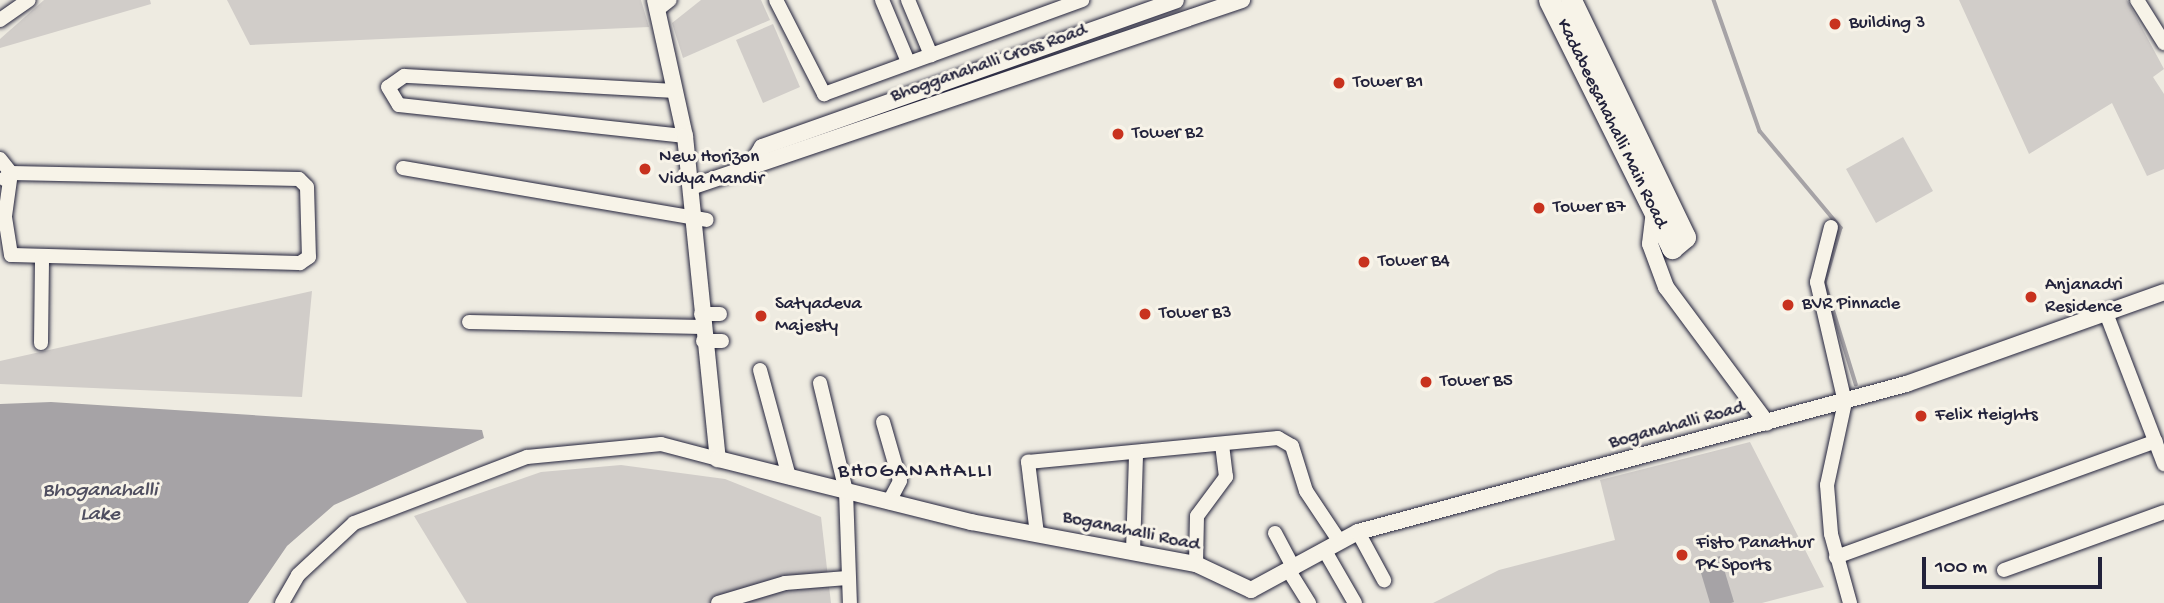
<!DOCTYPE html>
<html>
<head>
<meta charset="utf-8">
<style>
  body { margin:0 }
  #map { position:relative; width:2164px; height:603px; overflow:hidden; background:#eeebe1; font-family:"Gochi Hand",sans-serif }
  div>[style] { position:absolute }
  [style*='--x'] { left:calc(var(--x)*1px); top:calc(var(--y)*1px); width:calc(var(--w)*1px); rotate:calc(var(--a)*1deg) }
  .green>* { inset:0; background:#d1cdc9 }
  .water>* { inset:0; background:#a6a3a6 }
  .stream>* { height:3.5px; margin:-1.75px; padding:0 1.75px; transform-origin:1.75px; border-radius:1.75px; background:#a6a3a6 }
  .roads { filter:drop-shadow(0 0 2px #22223b) drop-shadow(0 0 2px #22223b) }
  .minor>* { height:14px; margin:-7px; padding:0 7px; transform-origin:7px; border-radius:7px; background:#f7f3e8 }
  .tertiary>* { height:16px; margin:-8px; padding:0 8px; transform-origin:8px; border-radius:8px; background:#f7f3e8 }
  .primary>* { height:21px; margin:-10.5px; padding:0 10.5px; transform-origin:10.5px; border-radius:10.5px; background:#f7f3e8 }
  .dots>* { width:19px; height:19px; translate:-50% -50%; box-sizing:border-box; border:4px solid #f7f3e8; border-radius:50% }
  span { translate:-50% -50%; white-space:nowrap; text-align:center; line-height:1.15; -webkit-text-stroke:6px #f7f3e8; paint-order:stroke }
  .poi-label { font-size:19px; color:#22223b }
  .left { translate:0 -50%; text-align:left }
  .street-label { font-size:19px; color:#22223b }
  .neighbourhood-label { font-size:21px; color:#22223b; letter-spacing:2px }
  .water-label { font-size:21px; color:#504f60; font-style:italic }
  .scale { position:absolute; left:1922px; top:557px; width:180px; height:32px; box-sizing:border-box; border:4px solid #22223b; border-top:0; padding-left:9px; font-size:21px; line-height:24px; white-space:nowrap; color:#22223b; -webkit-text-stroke:5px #f7f3e8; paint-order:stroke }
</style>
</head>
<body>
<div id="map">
  <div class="green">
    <i style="clip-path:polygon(44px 0,150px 0,151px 4px,0 48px,0 39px)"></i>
    <i style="clip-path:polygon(227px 0,641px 0,649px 27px,250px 45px)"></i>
    <i style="clip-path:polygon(701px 0,761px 0,770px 20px,683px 58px,672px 23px)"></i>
    <i style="clip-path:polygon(1959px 0,2127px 0,2164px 69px,2153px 77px,2164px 94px,2164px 169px,2147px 176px,2112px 103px,2029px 154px)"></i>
    <i style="clip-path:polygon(773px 24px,800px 87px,763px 103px,736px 40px)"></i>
    <i style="clip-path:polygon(1903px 137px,1933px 191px,1876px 223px,1846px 169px)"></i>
    <i style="clip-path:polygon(312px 291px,302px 397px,0 384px,0 361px)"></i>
    <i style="clip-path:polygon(1750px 442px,1824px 587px,1762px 603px,1433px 603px,1499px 570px,1615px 540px,1600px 480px)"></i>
    <i style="clip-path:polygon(621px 465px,725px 479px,821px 517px,831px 603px,467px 603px,414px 516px,541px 472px)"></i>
  </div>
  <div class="water">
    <i style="clip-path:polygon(51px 402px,482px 430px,484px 438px,334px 505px,287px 546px,248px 603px,0 603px,0 404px)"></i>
    <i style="clip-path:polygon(1720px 556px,1734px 602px,1731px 603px,1710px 603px,1698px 563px)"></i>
  </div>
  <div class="stream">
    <i style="--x:1714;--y:0;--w:139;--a:70.7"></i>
    <i style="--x:1760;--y:131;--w:126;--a:50.1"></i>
    <i style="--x:1841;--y:228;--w:57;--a:106.2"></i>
    <i style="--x:1825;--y:283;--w:106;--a:72.9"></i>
  </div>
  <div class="roads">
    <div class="minor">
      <i style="--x:776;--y:0;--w:106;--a:62.9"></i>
      <i style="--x:824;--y:94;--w:275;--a:-20"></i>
      <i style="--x:882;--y:0;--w:67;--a:67.2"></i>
      <i style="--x:908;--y:0;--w:60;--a:67.3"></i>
      <i style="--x:2137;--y:0;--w:51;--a:57.9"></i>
      <i style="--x:657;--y:10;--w:16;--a:-38"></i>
      <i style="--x:0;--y:20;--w:35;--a:-35"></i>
      <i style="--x:675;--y:91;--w:271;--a:-176.8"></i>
      <i style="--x:404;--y:76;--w:19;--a:145"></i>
      <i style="--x:388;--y:87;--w:21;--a:59"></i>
      <i style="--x:399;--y:105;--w:288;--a:6.2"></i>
      <i style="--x:0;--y:159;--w:18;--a:52"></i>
      <i style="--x:11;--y:173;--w:9;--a:139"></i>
      <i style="--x:403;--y:168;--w:308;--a:9.7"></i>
      <i style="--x:11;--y:173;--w:288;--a:1.2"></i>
      <i style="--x:299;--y:179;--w:11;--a:45"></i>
      <i style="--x:307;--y:187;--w:70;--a:88.4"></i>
      <i style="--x:309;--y:257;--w:11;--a:146"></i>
      <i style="--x:300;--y:263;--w:289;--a:-178.4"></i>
      <i style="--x:11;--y:255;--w:39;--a:-99"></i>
      <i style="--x:5;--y:216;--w:43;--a:-82.1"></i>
      <i style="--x:1831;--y:227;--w:57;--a:104.3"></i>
      <i style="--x:1817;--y:282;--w:123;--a:76.9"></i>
      <i style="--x:1845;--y:402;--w:85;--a:102.2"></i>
      <i style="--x:1827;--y:485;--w:49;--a:85.3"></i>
      <i style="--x:1831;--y:534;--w:72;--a:74.6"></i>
      <i style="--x:2106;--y:313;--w:162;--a:69"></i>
      <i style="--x:701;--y:314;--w:19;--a:0"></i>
      <i style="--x:469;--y:322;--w:233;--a:1.2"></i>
      <i style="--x:703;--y:341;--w:19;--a:0"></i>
      <i style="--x:41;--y:343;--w:85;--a:-89.3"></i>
      <i style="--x:760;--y:370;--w:111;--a:74.8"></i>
      <i style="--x:820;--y:383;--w:111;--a:76.5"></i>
      <i style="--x:846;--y:491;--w:112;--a:88"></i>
      <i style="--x:883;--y:422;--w:61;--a:73.9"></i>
      <i style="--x:900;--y:481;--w:24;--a:118"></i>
      <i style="--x:1358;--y:532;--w:55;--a:61.6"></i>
      <i style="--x:1275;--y:533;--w:40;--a:62"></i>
      <i style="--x:1037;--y:534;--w:73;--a:-97.1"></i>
      <i style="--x:1028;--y:462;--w:251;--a:-5.5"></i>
      <i style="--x:1278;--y:438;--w:16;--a:30"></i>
      <i style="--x:1292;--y:446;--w:47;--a:72.7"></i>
      <i style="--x:1306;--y:491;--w:61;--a:56.3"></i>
      <i style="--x:1133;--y:551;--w:95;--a:-88.2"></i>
      <i style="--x:1325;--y:551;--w:60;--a:60"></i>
      <i style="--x:1836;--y:557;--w:340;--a:-19.9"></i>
      <i style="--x:1196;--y:564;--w:48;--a:-88.8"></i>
      <i style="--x:1197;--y:516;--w:49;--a:-53.4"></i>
      <i style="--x:1226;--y:477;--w:32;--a:-97"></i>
      <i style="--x:2004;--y:570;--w:170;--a:-19.9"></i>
      <i style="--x:1289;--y:571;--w:38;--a:58"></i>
      <i style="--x:282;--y:603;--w:32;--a:-60"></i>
      <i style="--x:298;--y:575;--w:76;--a:-42.9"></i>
      <i style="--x:354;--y:523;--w:185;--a:-20.9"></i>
      <i style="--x:527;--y:457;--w:135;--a:-5.5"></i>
      <i style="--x:661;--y:444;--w:59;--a:14.7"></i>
      <i style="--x:718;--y:603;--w:70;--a:-16.6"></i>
      <i style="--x:785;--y:583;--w:62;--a:-4.6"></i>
    </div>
    <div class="tertiary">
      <i style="--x:655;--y:0;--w:139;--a:77.6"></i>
      <i style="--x:685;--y:136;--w:325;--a:84.2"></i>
      <i style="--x:718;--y:459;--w:261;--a:14"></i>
      <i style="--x:971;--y:522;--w:229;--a:10.6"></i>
      <i style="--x:1196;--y:564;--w:61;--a:25.3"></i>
      <i style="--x:1251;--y:590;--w:122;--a:-28.5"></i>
      <i style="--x:1358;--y:532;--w:568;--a:-15.11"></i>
      <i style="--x:1906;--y:384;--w:274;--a:-19.6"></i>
      <i style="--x:750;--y:167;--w:23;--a:-59"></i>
      <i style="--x:762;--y:147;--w:439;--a:-19.5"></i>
      <i style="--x:691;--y:187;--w:582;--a:-18.75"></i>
      <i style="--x:1654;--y:211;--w:33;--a:97"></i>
      <i style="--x:1650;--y:244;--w:46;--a:69.6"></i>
      <i style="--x:1666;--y:287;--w:169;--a:53.4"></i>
    </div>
    <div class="primary">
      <i style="--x:1549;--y:0;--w:277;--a:63.6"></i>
      <i style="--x:1672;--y:248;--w:17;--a:-40"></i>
      <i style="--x:1685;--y:237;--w:263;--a:-115.7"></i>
    </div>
  </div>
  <div class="dots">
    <i style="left:1835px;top:24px;background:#c8321e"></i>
    <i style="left:1339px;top:83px;background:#c8321e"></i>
    <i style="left:1118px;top:134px;background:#c8321e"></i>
    <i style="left:645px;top:169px;background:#c8321e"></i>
    <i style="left:1539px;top:208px;background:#c8321e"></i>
    <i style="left:1364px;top:262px;background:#c8321e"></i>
    <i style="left:2031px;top:297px;background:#c8321e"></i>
    <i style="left:1788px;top:305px;background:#c8321e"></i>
    <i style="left:1145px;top:314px;background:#c8321e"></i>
    <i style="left:761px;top:316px;background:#c8321e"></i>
    <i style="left:1426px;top:382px;background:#c8321e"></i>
    <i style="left:1921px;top:416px;background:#c8321e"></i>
    <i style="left:1682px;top:555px;background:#c8321e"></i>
  </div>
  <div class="poi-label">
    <span class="left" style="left:1849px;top:24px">Building 3</span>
    <span class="left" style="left:1353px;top:83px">Tower B1</span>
    <span class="left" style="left:1132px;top:134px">Tower B2</span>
    <span class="left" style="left:659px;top:169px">New Horizon<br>Vidya Mandir</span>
    <span class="left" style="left:1553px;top:208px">Tower B7</span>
    <span class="left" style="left:1378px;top:262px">Tower B4</span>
    <span class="left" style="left:2045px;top:297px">Anjanadri<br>Residence</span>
    <span class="left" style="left:775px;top:316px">Satyadeva<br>Majesty</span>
    <span class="left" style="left:1802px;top:305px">BVR Pinnacle</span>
    <span class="left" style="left:1159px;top:314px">Tower B3</span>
    <span class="left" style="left:1440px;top:382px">Tower B5</span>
    <span class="left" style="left:1935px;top:416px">Felix Heights</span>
    <span class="left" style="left:1696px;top:555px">Fisto Panathur<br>PK Sports</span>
  </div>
  <div class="street-label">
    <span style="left:989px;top:64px;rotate:-19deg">Bhogganahalli Cross Road</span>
    <span style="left:1611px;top:124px;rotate:64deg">Kadabeesanahalli Main Road</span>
    <span style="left:1677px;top:426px;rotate:-15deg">Boganahalli Road</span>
    <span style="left:1131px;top:532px;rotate:12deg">Boganahalli Road</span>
  </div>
  <div class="neighbourhood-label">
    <span style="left:916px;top:473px">BHOGANAHALLI</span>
  </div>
  <div class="water-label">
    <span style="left:100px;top:504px">Bhoganahalli<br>Lake</span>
  </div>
  <div class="scale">100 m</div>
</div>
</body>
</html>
